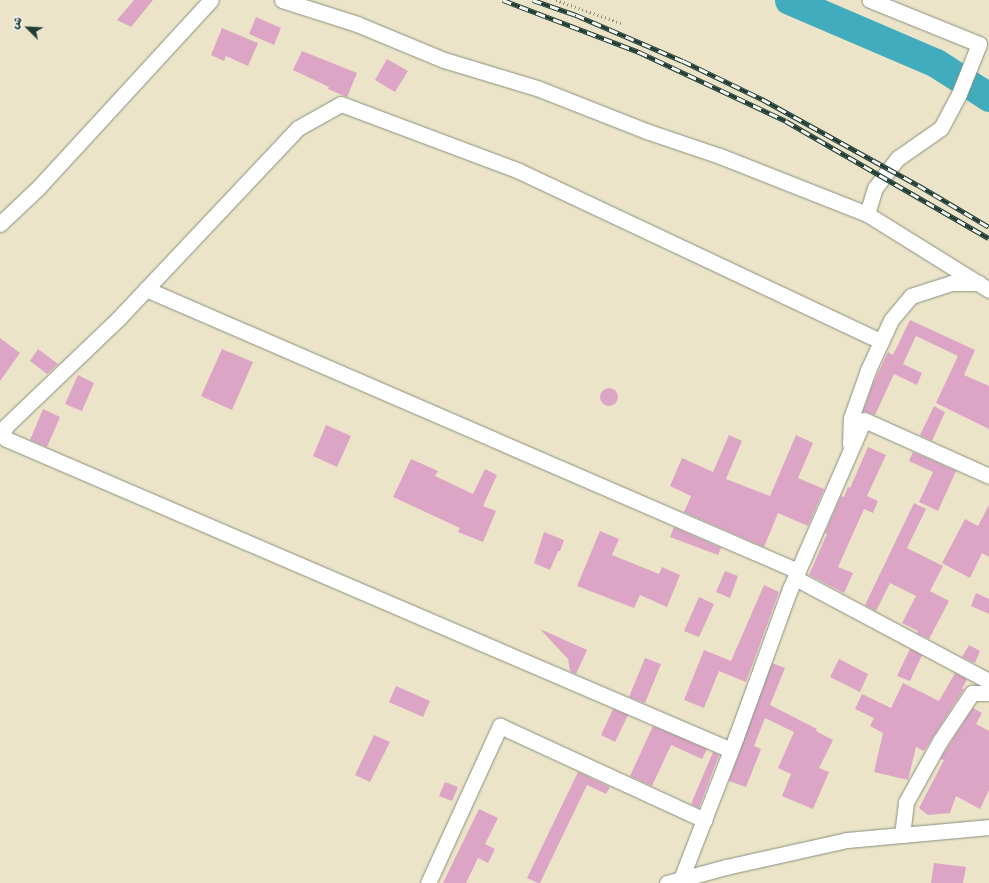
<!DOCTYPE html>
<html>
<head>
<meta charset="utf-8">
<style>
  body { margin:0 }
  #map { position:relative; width:989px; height:883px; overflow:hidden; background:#ece4c8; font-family:Sriracha,"Playpen Sans Arabic",sans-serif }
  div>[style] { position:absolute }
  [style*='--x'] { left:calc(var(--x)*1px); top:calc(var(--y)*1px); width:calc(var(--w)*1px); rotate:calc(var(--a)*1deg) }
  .river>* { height:29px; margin:-14.5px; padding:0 14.5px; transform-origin:14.5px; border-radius:14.5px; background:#40acbe }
  .building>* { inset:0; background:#dca5c6 }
  .round { border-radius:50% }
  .path>* { height:2.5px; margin-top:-1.25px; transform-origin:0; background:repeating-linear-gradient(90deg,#86907e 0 1px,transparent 0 4px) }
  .roads { filter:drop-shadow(0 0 1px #86907e) drop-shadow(0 0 1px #86907e) }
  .minor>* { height:15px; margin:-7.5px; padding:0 7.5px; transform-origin:7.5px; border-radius:7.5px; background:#fff }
  .rail>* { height:4.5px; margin-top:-2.25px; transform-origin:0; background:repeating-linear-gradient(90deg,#f6f6f2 0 9px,#1f3d34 0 18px); box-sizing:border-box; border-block:1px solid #1f3d34 }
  span { translate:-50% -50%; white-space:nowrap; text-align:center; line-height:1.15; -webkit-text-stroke:3px #f6f6f2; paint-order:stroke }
  .north { position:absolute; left:8px; top:8px; width:40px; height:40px; -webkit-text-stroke:3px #f6f6f2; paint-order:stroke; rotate:294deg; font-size:11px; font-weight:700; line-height:16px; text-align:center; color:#1f3d34 }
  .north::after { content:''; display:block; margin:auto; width:14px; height:18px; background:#1f3d34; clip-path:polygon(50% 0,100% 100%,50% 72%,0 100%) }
</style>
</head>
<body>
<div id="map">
  <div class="river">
    <i style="--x:789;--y:0;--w:160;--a:23.2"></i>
    <i style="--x:936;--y:63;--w:63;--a:32.7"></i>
  </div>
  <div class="building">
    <i style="clip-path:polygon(134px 0,153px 0,131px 27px,117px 20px)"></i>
    <i style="clip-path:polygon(256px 17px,281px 28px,274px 45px,249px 34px)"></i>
    <i style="clip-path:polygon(222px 28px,258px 43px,248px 66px,226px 56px,224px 61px,211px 55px)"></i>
    <i style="clip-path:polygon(302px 51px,357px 73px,347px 97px,328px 89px,329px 87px,293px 70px)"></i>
    <i style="clip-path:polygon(387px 59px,408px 71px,395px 92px,375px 80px)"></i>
    <i style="clip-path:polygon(910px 320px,975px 350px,964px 375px,989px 386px,989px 429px,936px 403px,958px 356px,916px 336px,903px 364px,922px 373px,917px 385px,894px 374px,875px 415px,863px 411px,872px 386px,888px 352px,893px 355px)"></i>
    <i style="clip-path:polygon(0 338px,20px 353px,0 381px)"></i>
    <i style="clip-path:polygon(38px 349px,58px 364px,47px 374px,30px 361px)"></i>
    <i style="clip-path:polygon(222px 349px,253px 362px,232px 410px,201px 396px)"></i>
    <i style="clip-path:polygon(78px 375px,94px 383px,82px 411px,65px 404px)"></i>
    <i class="round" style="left:600px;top:388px;width:18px;height:18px"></i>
    <i style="clip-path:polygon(934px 406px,945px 412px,932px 441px,920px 435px)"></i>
    <i style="clip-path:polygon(43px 409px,60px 417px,47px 447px,30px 440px)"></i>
    <i style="clip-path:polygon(326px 425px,351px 436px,337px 467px,313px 456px)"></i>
    <i style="clip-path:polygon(729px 435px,742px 441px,726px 479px,770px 496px,796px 435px,813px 443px,798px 478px,824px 489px,808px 526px,778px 513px,764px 547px,684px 512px,691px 496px,670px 486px,682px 458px,713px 472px)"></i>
    <i style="clip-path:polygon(868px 447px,886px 455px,867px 496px,878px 501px,873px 513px,864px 509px,838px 567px,853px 573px,844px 593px,809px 575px,827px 534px,825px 533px,841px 496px,844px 497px,848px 487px,850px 488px)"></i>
    <i style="clip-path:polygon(913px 452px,956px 471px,938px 511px,919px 502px,933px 472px,909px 461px)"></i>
    <i style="clip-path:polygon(411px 459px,438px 471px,435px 476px,473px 494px,485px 469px,497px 475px,483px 506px,496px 511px,483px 542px,458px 532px,460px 528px,393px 497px)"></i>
    <i style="clip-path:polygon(914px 503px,926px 509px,907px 548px,943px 566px,930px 591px,949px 601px,929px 639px,917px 633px,918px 631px,902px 623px,916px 596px,890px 583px,876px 611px,865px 605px)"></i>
    <i style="clip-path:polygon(989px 505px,989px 557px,982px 553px,970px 578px,942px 563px,965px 519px,978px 526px)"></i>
    <i style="clip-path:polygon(674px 527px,721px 548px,718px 555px,670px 537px)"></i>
    <i style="clip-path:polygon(600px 531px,619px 539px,612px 555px,659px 574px,662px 567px,680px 575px,667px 607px,640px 595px,634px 608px,577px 586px)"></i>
    <i style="clip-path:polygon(544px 532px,564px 540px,560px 551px,558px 551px,550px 570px,534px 563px)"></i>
    <i style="clip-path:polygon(725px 571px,738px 576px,730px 598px,716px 592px)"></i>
    <i style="clip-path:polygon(764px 585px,779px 592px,746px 682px,719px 671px,704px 708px,684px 700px,704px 650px,731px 661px)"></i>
    <i style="clip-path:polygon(976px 593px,989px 599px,989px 614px,971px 606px)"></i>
    <i style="clip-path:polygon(699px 597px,714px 604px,699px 637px,684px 631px)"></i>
    <i style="clip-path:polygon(540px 629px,587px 650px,576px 674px,570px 671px,568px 659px)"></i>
    <i style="clip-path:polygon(969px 645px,980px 651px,975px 663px,962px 657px)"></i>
    <i style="clip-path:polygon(910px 649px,922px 655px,910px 681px,897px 676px)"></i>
    <i style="clip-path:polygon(645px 658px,661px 664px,645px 703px,629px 697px)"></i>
    <i style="clip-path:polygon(839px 659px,868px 674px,860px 692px,830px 677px)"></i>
    <i style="clip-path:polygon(772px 663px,785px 668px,770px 705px,817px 729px,816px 731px,833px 740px,819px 768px,829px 772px,813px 809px,782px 796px,791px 774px,778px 768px,794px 732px,765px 718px,754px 746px,761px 749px,746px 787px,729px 781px)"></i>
    <i style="clip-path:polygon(955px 673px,967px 679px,962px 689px,964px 689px,924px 751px,916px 747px,908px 780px,874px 772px,883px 733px,870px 726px,874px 718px,855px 709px,862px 694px,891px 708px,903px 683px,939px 701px)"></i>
    <i style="clip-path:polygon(396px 686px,430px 701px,423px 717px,389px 702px)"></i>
    <i style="clip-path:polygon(973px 708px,982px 713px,976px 724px,989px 731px,989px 790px,980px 809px,956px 796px,950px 813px,928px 815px,919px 808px,944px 760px,940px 759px)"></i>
    <i style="clip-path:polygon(613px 709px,628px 715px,615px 742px,601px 735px)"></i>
    <i style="clip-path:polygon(653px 726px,707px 749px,702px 759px,671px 745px,652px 786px,630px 776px)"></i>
    <i style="clip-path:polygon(374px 735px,390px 742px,370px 782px,355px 775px)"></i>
    <i style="clip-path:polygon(713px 752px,719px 755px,699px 808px,691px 804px)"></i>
    <i style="clip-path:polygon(578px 772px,610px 787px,606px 794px,587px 785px,540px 883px,538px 883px,527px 878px)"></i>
    <i style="clip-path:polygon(445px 782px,458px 787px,452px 801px,439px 796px)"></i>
    <i style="clip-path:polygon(479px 809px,498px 818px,485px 844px,495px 849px,488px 863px,478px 858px,466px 883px,443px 883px)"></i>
    <i style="clip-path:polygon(934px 863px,966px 867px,963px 883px,931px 883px)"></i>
  </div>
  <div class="path">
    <i style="--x:556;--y:0;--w:69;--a:19.5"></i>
  </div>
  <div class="roads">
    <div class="minor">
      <i style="--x:282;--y:0;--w:79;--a:17.7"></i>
      <i style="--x:357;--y:24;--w:94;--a:22.5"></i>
      <i style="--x:444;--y:60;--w:97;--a:16.8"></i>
      <i style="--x:537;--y:88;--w:117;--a:21.5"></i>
      <i style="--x:646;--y:131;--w:78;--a:18.7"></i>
      <i style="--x:720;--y:156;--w:158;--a:21.5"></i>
      <i style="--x:867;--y:214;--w:144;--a:31.9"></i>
      <i style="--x:867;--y:214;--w:27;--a:-73"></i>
      <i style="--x:875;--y:188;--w:38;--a:-53"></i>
      <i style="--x:898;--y:158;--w:52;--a:-34.9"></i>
      <i style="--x:941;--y:128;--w:38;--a:-62"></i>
      <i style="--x:959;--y:94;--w:54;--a:-68.2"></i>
      <i style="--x:979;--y:44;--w:118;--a:-158"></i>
      <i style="--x:0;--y:224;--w:52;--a:-43.5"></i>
      <i style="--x:38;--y:188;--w:255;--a:-47.4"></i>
      <i style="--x:146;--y:289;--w:710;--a:23.39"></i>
      <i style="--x:850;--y:444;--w:26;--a:-88"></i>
      <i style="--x:851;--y:418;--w:51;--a:-70.5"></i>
      <i style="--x:868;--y:370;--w:55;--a:-65.3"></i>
      <i style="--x:891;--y:320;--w:31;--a:-50"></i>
      <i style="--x:911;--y:296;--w:42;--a:-18"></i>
      <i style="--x:951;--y:283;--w:28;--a:0"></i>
      <i style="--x:795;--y:578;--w:220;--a:28"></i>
      <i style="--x:731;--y:750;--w:789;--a:-156.78"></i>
      <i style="--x:6;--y:439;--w:6;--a:-121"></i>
      <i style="--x:3;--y:434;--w:9;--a:-69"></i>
      <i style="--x:6;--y:426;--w:155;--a:-43.7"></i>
      <i style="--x:118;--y:319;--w:262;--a:-46.7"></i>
      <i style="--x:298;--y:128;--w:49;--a:-29.2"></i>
      <i style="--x:341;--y:104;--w:190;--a:20.6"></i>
      <i style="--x:519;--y:171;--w:400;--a:25.2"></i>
      <i style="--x:902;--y:835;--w:33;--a:-83"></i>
      <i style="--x:906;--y:802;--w:70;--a:-60.9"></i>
      <i style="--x:940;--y:741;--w:58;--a:-56.3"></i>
      <i style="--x:972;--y:693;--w:17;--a:0"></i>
      <i style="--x:681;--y:879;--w:152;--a:-68.8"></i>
      <i style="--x:736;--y:737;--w:158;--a:-70"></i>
      <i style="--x:790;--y:589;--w:184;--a:-66.4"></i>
      <i style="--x:864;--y:420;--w:137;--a:24.1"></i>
      <i style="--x:428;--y:883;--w:173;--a:-65.4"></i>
      <i style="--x:500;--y:726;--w:225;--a:24.7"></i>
      <i style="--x:667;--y:883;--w:61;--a:-15.2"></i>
      <i style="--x:726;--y:867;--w:124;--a:-12.6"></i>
      <i style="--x:847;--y:840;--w:143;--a:-5.2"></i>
    </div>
  </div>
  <div class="rail">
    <i style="--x:503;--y:0;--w:146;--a:20.9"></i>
    <i style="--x:639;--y:52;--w:162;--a:25.1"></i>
    <i style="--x:786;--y:121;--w:234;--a:30"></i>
    <i style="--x:533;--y:0;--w:46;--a:19.2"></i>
    <i style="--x:576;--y:15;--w:116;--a:23.3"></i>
    <i style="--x:683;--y:61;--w:88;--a:25.7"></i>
    <i style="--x:762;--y:99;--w:178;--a:28.9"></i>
    <i style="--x:918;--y:185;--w:82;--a:30.6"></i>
  </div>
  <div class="north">ش</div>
</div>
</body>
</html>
